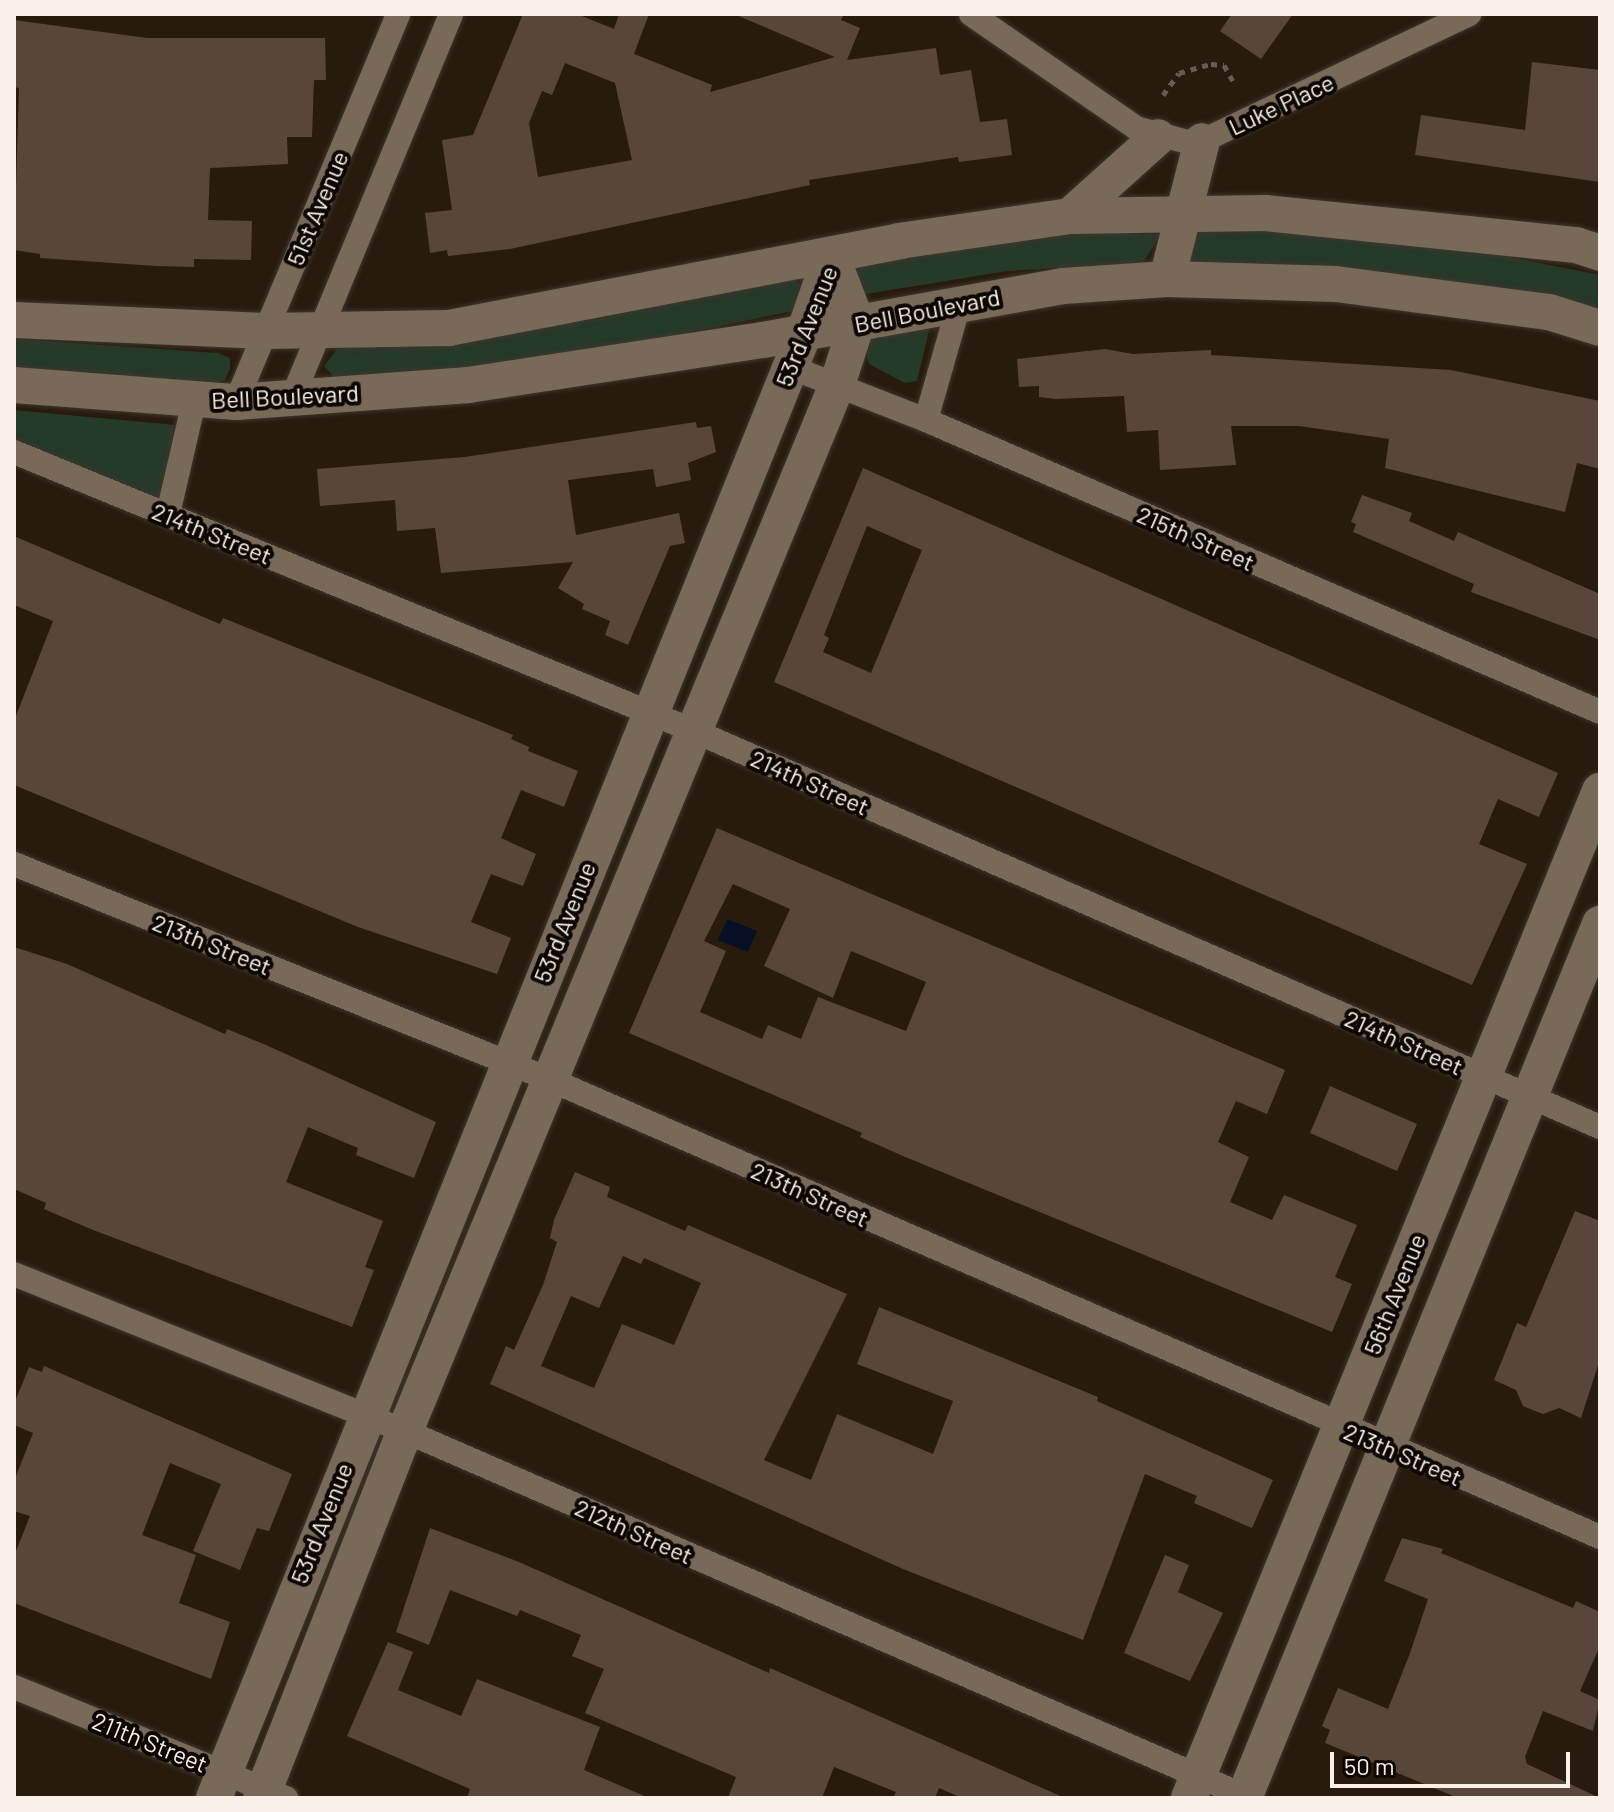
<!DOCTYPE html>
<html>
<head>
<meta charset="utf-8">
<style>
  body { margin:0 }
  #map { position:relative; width:1614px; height:1812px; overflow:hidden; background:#281b0d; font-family:Barlow,sans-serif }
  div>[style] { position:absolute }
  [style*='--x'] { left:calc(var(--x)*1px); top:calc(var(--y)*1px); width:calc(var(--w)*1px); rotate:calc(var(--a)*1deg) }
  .green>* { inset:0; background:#263a29 }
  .water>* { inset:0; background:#060f23 }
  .building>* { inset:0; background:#58463b }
  .path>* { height:5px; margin-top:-2.5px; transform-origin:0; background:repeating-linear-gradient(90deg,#685c50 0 6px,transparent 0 12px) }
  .roads { filter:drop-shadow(0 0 2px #3f352e) drop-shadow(0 0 2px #3f352e) }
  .street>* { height:24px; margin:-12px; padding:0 12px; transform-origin:12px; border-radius:12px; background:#786959 }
  .secondary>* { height:36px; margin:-18px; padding:0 18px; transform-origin:18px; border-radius:18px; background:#786959 }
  span { translate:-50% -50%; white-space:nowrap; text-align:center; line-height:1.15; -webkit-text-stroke:8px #0c0703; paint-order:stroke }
  .street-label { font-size:24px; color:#f9f0e7 }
  .frame { position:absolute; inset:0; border:16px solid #f9f0e7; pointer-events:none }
  .scale { position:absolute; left:1330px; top:1752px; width:240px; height:36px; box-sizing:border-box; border:4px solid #f9f0e7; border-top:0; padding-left:10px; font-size:24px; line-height:28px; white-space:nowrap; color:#f9f0e7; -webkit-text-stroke:6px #0c0703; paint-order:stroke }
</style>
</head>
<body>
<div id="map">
  <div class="green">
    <i style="clip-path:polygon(1241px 228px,1484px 252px,1600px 275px,1600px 311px,1188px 263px,1195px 232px)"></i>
    <i style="clip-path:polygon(1082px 231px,1160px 235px,1143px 263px,1008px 271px,860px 295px,852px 262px)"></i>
    <i style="clip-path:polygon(793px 277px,804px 288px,793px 311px,552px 360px,337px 381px,324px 366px,337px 349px,591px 320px)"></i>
    <i style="clip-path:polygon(876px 322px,930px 326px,917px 381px,905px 383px,869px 364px,866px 353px)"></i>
    <i style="clip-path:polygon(14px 339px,218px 353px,230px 358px,230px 369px,225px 380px,214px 384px,14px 370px)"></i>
    <i style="clip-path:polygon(14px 410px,175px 425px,160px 500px,14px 439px)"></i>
  </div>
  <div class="water">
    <i style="clip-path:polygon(727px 919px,757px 931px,748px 952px,718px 940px)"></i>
  </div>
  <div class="building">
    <i style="clip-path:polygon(evenodd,523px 14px,577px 14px,614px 29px,619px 14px,649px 14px,634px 54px,712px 85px,710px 92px,835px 57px,734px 14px,844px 14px,841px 20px,860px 28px,847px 60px,936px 48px,940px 75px,971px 70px,980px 122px,1007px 119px,1012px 155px,959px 162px,958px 157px,809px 180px,810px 185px,510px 249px,448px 256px,447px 250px,430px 253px,425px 213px,452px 210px,442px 140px,473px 135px,523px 14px,565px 63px,615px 83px,632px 160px,538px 177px,529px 123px,542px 91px,552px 95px,565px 63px)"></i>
    <i style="clip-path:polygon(1232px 14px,1293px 14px,1261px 59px,1220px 31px)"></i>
    <i style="clip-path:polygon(14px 20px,147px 38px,325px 38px,326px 80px,314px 80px,312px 137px,287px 137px,288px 164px,210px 168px,208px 220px,252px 221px,251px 260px,194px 259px,194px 267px,156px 266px,40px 258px,40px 254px,14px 250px,19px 88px,14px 87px)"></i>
    <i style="clip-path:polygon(1532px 62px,1600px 70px,1600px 182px,1415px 155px,1421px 115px,1525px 130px)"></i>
    <i style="clip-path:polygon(1105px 349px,1133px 354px,1211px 350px,1211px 355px,1451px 370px,1600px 401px,1600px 469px,1577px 463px,1565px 512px,1385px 468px,1389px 439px,1299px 426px,1231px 426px,1236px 465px,1160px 470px,1158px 430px,1127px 432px,1124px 396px,1056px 399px,1039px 397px,1039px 386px,1019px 387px,1017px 359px)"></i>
    <i style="clip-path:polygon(696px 422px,697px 428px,711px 426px,716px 452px,688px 463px,691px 480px,656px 487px,653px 469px,568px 480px,576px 535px,679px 513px,685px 543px,670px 546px,628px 645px,605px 635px,610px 621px,582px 609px,584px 604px,558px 588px,573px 562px,441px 573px,435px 528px,397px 531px,395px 500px,320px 506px,317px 469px,465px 457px)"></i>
    <i style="clip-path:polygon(evenodd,863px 468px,1558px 773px,1539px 817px,1498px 799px,1479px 844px,1527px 864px,1472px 985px,774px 682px,863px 468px,867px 526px,922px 550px,871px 673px,823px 652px,829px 638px,824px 635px,867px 526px)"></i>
    <i style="clip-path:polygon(1362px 495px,1412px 513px,1409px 521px,1454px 541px,1458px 532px,1600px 594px,1600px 640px,1471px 592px,1474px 584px,1353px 532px,1356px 524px,1351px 522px)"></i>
    <i style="clip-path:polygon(14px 536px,208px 619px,220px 624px,223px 618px,513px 735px,511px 739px,529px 747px,528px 751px,578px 771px,564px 807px,521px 790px,501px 838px,536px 854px,523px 886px,491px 874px,471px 922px,511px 938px,497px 974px,358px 927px,14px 785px,14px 721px,53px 621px,14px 605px)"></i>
    <i style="clip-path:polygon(evenodd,717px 828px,1285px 1070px,1267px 1114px,1236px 1101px,1218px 1142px,1249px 1157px,1230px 1202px,1272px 1220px,1284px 1195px,1357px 1225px,1335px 1277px,1352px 1284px,1332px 1332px,903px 1156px,860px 1137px,862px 1133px,629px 1033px,717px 828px,733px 884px,790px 909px,764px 966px,833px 998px,851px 951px,926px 982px,906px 1031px,818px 997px,801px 1039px,768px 1025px,762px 1039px,700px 1012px,726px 951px,704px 941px,733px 884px)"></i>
    <i style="clip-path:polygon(14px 947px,67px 964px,225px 1034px,227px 1029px,266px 1045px,436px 1122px,414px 1178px,356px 1155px,358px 1148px,308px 1127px,286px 1182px,383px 1221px,365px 1267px,374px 1270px,352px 1327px,93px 1230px,44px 1209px,46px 1203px,14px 1189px)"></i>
    <i style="clip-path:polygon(1330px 1086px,1417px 1124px,1397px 1171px,1310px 1133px)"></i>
    <i style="clip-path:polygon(evenodd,575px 1172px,610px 1187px,607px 1197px,685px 1231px,688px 1225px,847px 1294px,764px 1460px,811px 1480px,837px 1414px,933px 1454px,953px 1401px,857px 1364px,879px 1307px,1098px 1397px,1097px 1401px,1273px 1480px,1252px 1528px,1194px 1503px,1197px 1496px,1145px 1474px,1083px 1640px,903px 1569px,490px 1384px,506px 1346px,514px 1350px,543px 1285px,557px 1242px,550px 1238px,554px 1220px,575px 1172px,623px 1256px,641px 1264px,644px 1258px,701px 1283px,674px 1345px,622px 1324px,594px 1388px,541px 1366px,571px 1296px,599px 1308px,623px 1256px)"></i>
    <i style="clip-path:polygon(1575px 1211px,1600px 1221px,1600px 1359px,1581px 1418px,1559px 1408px,1543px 1414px,1523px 1406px,1516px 1390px,1494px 1380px,1517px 1323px,1526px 1327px)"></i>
    <i style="clip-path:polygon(44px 1366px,292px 1474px,269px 1531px,257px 1528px,240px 1570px,193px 1551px,221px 1484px,170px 1463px,142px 1535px,196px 1555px,179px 1603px,230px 1622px,211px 1679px,14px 1603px,14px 1556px,30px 1516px,14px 1511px,14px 1481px,33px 1433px,14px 1425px,14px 1404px,29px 1367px,42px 1372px)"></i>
    <i style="clip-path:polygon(430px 1528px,519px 1562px,769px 1673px,770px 1668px,1065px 1798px,962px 1798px,939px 1788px,935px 1798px,893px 1798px,896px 1792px,834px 1767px,822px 1798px,728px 1798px,736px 1777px,585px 1713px,604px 1669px,572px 1656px,581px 1635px,520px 1610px,517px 1616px,450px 1590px,429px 1645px,396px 1632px)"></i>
    <i style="clip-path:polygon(1402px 1538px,1443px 1549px,1441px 1553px,1573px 1608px,1576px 1601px,1600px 1612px,1600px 1646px,1580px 1691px,1600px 1700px,1593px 1731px,1543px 1711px,1525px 1757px,1527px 1764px,1600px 1798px,1458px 1798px,1325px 1743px,1330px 1730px,1322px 1726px,1338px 1688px,1388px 1709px,1410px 1653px,1428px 1599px,1384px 1581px)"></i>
    <i style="clip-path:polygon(1165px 1555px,1189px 1565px,1178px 1592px,1223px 1613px,1190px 1681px,1124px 1653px)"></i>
    <i style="clip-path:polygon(388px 1642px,413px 1652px,398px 1690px,461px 1716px,477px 1679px,600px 1727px,584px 1770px,649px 1798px,467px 1798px,470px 1789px,347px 1736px)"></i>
  </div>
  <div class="path">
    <i style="--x:1163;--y:95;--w:27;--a:-54"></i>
    <i style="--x:1179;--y:73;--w:33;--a:-16"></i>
    <i style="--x:1211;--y:64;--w:13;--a:4"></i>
    <i style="--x:1224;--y:65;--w:23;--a:61"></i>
  </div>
  <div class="roads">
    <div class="street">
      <i style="--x:971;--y:14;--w:201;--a:34.6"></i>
      <i style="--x:1136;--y:128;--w:54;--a:15.1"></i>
      <i style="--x:1188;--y:142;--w:14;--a:-4"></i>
      <i style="--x:1202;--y:141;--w:296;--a:-25.4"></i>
      <i style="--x:790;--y:367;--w:146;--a:21.3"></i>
      <i style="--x:926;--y:420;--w:735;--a:23.42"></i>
      <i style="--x:293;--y:396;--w:413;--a:-67.5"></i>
      <i style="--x:236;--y:402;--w:420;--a:-67.3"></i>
      <i style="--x:926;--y:420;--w:121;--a:-74.1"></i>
      <i style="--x:14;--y:452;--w:733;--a:22.3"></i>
      <i style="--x:692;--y:730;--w:991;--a:23.62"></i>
      <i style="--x:168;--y:514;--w:116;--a:-77"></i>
      <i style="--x:14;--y:864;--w:579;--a:21.91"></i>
      <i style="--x:551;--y:1080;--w:1144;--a:23.54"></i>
      <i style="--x:14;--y:1274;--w:421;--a:21.9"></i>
      <i style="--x:405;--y:1431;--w:920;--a:23.5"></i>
      <i style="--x:14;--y:1687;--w:294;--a:22.2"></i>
    </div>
    <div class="secondary">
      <i style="--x:1070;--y:216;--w:118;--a:-41.9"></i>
      <i style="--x:1167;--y:279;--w:142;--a:-75.8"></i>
      <i style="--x:14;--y:320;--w:251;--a:2.5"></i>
      <i style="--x:265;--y:331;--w:184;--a:-0.9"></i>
      <i style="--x:449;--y:328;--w:458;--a:-10.9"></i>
      <i style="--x:899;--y:241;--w:173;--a:-8.3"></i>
      <i style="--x:1070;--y:216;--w:195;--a:-0.9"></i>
      <i style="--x:1265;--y:213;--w:313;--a:5.9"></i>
      <i style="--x:1576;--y:245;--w:25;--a:18"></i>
      <i style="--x:14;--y:385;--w:223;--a:4.4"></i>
      <i style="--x:236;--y:402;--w:233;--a:-4.2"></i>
      <i style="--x:468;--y:385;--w:298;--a:-8.7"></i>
      <i style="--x:763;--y:340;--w:305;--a:-10.2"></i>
      <i style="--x:1063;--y:286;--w:104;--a:-3.9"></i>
      <i style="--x:1167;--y:279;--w:169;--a:1.7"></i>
      <i style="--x:1336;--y:284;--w:215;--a:7.5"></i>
      <i style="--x:1549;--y:312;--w:53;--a:17.4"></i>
      <i style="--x:214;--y:1798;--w:1579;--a:-68.06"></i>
      <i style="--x:804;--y:333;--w:83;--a:-70.9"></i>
      <i style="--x:261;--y:1798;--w:394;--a:-68.6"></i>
      <i style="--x:405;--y:1431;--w:1132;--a:-67.56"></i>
      <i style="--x:837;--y:385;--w:65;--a:-72.1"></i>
      <i style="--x:857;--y:323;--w:73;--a:-110.9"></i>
      <i style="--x:1189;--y:1798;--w:1088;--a:-67.8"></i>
      <i style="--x:1244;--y:1798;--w:944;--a:-67.84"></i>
    </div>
  </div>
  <div class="street-label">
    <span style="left:1281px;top:104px;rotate:-25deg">Luke Place</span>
    <span style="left:317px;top:208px;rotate:-67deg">51st Avenue</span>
    <span style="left:927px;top:310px;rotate:-11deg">Bell Boulevard</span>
    <span style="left:806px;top:326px;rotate:-68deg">53rd Avenue</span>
    <span style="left:285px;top:396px;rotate:-3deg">Bell Boulevard</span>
    <span style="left:212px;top:533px;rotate:22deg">214th Street</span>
    <span style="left:1196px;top:538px;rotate:24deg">215th Street</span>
    <span style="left:810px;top:782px;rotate:24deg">214th Street</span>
    <span style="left:564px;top:922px;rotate:-68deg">53rd Avenue</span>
    <span style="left:212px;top:944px;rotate:22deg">213th Street</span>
    <span style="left:1404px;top:1042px;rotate:24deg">214th Street</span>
    <span style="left:810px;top:1194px;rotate:24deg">213th Street</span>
    <span style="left:1394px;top:1294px;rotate:-68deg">56th Avenue</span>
    <span style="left:1403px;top:1454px;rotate:23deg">213th Street</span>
    <span style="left:321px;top:1523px;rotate:-68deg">53rd Avenue</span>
    <span style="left:634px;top:1531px;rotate:24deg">212th Street</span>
    <span style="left:150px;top:1742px;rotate:22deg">211th Street</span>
  </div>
  <div class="frame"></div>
  <div class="scale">50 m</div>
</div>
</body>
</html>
